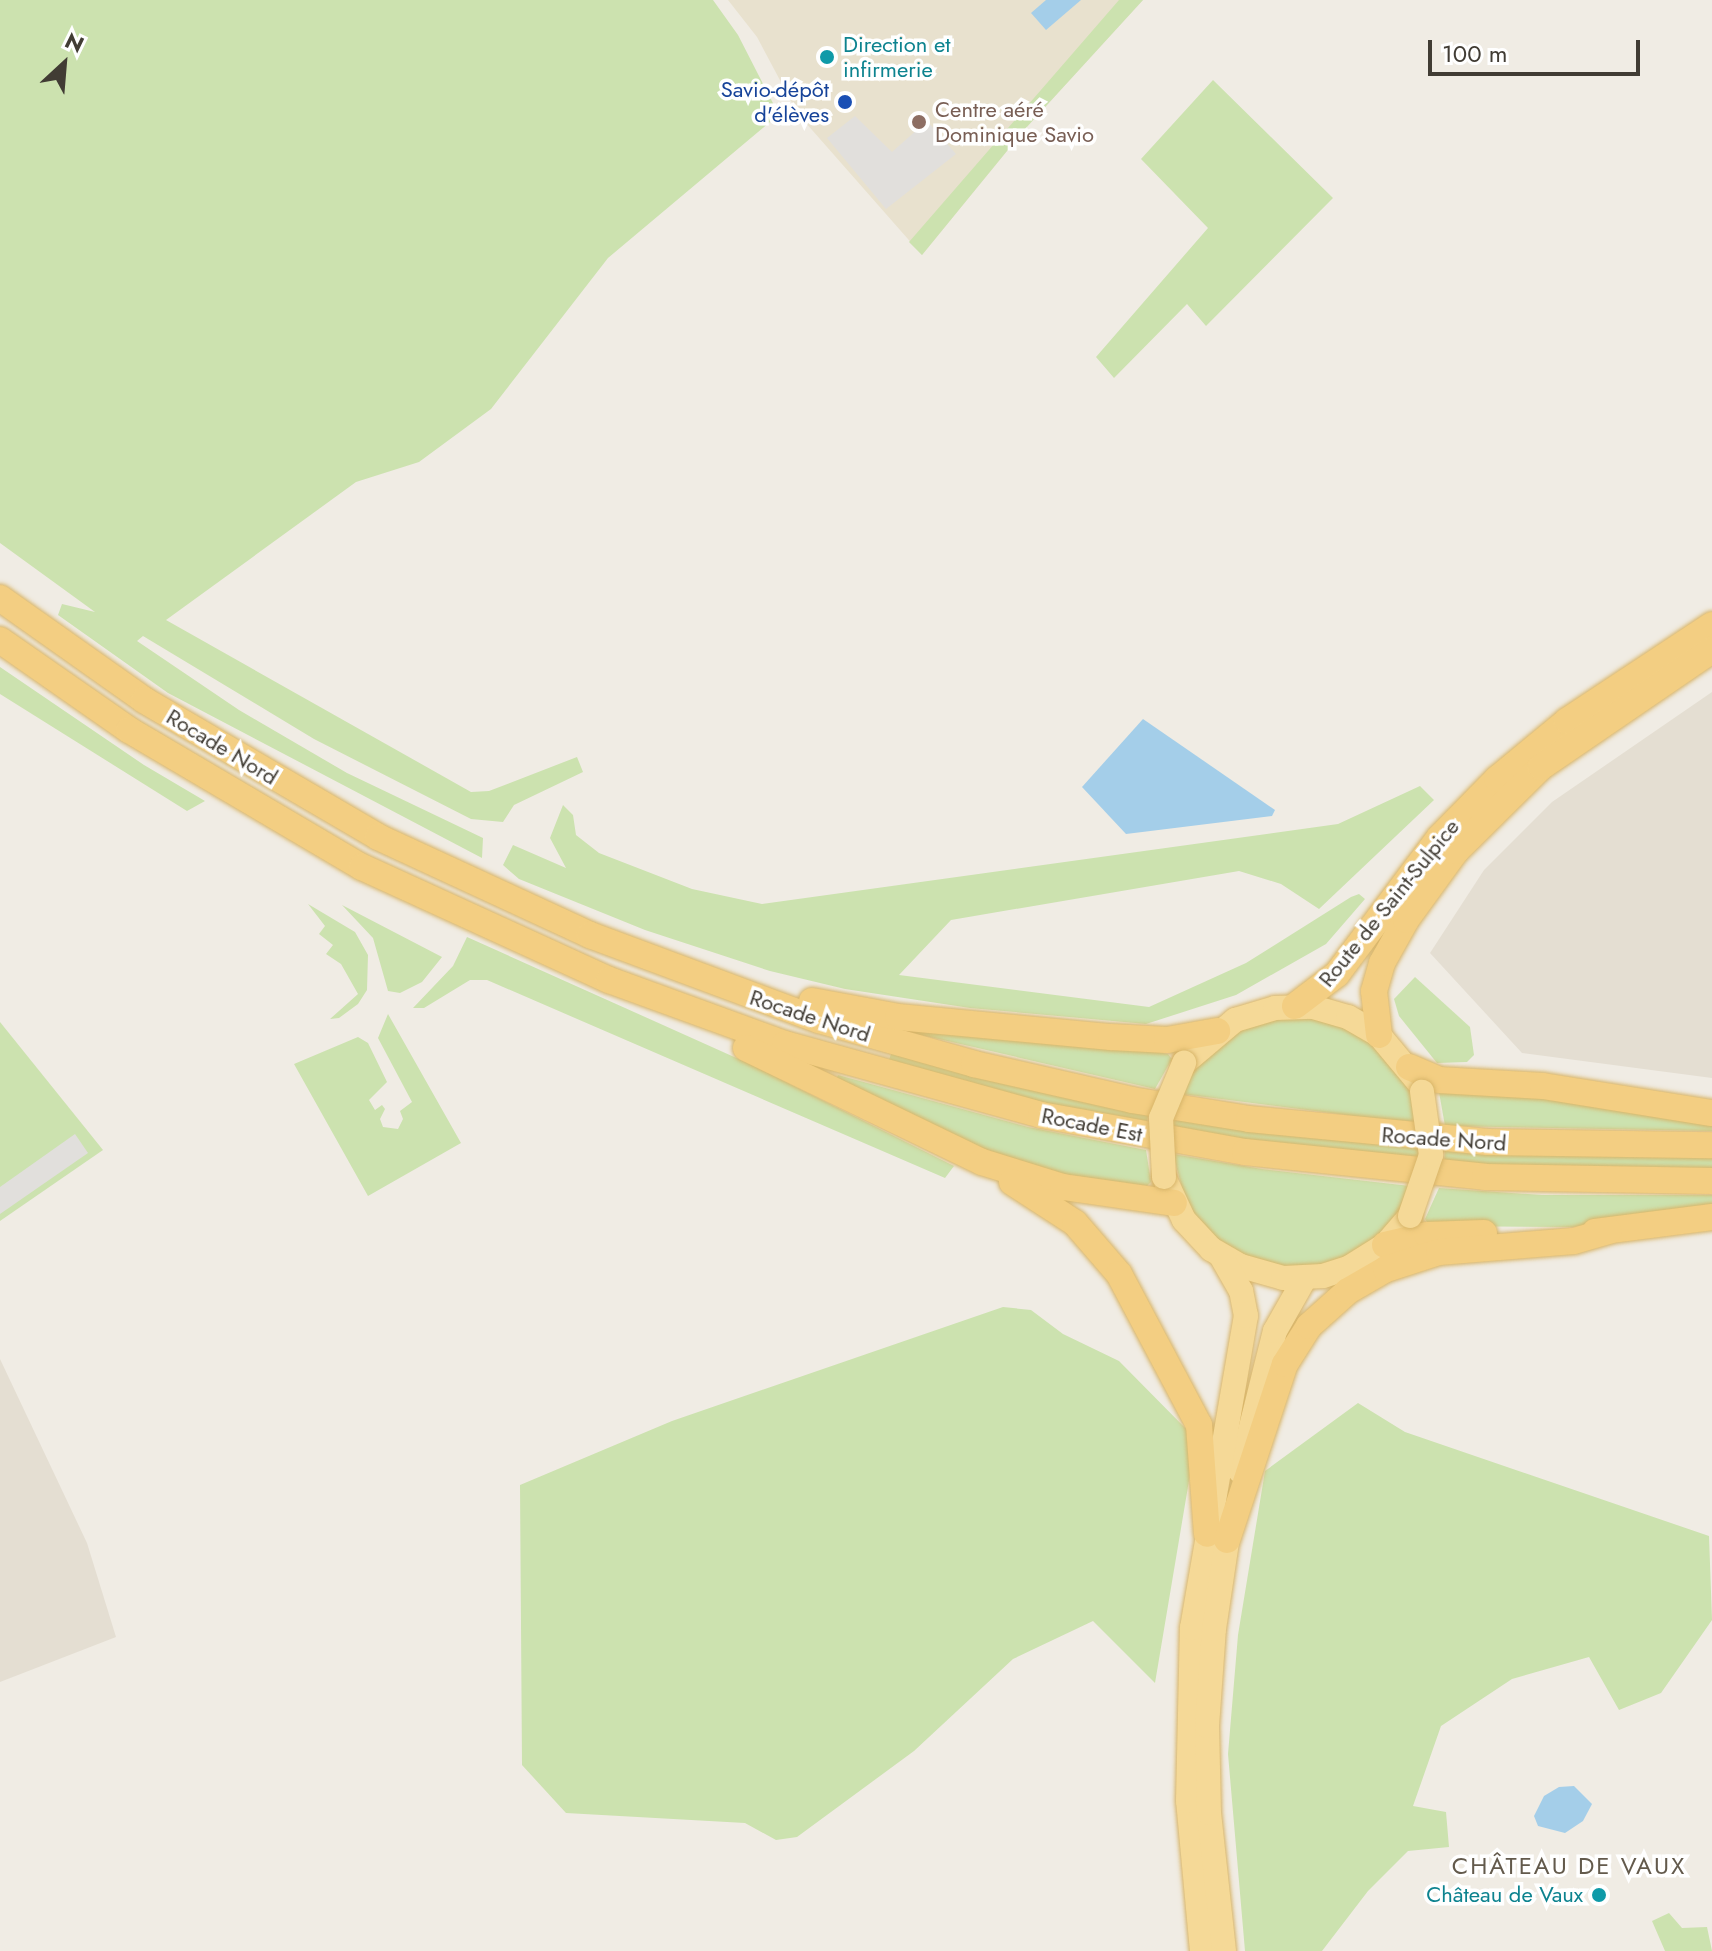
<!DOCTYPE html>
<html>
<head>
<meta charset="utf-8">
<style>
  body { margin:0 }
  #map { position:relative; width:1712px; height:1951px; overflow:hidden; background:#f0ece4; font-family:Jost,sans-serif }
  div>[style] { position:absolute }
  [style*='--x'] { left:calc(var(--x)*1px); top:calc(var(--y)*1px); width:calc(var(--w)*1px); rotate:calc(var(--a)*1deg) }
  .residential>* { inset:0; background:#e4ded2 }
  .education>* { inset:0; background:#e8e1ce }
  .green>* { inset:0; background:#cce2af }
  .parking>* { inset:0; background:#e1dfdc }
  .water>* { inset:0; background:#a4cee9 }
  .roads { filter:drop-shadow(0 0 2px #d8b569) drop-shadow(0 0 2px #d8b569) }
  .primary>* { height:24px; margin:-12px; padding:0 12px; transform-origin:12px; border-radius:12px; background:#f5d997 }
  .trunk>* { height:26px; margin:-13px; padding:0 13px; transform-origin:13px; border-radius:13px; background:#f3ce82 }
  .bridges { filter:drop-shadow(0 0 2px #d8b569) drop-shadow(0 0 2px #d8b569) }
  .primary-bridge>* { height:24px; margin:-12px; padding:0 12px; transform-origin:12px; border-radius:12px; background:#f5d997 }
  .dots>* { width:22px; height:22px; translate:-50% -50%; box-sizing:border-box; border:4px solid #fff; border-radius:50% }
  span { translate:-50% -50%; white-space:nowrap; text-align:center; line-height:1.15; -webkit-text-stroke:7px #fff; paint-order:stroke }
  .culture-label { font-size:22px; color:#0d838f }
  .left { translate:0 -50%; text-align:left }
  .right { translate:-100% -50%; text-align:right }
  .transit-label { font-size:22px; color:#164399 }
  .education-label { font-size:22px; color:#785e54 }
  .street-label { font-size:22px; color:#413c34 }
  .neighbourhood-label { font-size:24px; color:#635a4c; letter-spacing:2px }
  .north { position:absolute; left:24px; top:24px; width:80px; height:80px; -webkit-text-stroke:6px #fff; paint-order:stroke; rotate:26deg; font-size:22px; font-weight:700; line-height:32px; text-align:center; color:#413c34 }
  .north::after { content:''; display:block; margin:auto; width:28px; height:36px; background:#413c34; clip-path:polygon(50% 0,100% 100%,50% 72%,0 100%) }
  .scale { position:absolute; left:1428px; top:40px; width:212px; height:36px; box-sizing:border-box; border:4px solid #413c34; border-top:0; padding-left:10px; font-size:24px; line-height:28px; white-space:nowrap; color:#413c34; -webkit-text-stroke:6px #fff; paint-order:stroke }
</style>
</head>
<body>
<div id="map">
  <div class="residential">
    <i style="clip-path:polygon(1712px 692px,1712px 1078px,1522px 1053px,1430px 953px,1484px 870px,1552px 802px)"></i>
    <i style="clip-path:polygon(0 1359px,87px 1543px,116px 1637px,0 1682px)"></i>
  </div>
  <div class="education">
    <i style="clip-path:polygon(728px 0,1143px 0,1025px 129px,922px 255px,798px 114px,757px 37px)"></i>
  </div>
  <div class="green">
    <i style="clip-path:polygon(0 0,713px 0,738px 35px,776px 109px,770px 122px,608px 258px,491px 409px,419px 462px,356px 482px,166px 620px,471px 792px,489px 791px,577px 757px,583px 772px,514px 805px,503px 822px,471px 819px,314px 739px,143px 636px,137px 641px,239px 710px,347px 773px,483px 838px,482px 858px,168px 693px,58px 615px,62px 604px,95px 612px,0 543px)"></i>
    <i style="clip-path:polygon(1119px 0,1143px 0,1025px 129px,922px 255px,909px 242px)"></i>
    <i style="clip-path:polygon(1213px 80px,1333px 198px,1206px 326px,1187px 304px,1114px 378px,1096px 357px,1208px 228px,1141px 159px)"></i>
    <i style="clip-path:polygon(0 667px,144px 765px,205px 801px,187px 811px,0 694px)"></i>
    <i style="clip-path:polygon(1420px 786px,1434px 800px,1319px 909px,1281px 884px,1239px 871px,951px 920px,899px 975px,1149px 1007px,1246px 963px,1351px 897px,1359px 894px,1365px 899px,1326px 944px,1236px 995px,1146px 1024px,970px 1008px,845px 989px,770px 971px,645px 930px,519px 879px,503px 865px,513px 845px,566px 868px,550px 838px,563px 805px,573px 815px,576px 835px,599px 853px,692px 889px,762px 904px,1338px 824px)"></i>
    <i style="clip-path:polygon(308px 904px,355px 932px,368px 955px,367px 990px,358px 1004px,339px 1018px,330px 1019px,358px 994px,341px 964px,326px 954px,333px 945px,319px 934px,325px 926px)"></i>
    <i style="clip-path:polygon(342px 905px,442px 957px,422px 982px,400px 993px,388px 991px,373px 938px)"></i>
    <i style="clip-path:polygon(467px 937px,752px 1065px,954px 1166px,945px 1178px,487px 980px,470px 980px,424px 1008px,413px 1008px,453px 966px)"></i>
    <i style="clip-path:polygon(1415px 977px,1470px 1027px,1474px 1055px,1467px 1062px,1437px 1063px,1399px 1016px,1394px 999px)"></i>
    <i style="clip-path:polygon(388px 1014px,461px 1143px,368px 1196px,294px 1064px,358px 1037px,368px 1043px,387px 1082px,369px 1100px,375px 1110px,382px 1105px,385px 1109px,380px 1119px,383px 1127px,398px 1129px,403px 1119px,400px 1111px,412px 1102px,378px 1038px)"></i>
    <i style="clip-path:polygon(1297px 1016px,1336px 1023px,1374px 1043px,1412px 1091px,1417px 1124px,1182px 1094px,1190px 1072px,1216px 1045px,1251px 1025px)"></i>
    <i style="clip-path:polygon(0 1022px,103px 1150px,0 1221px)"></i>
    <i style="clip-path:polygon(878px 1025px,1134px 1048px,1168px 1054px,1172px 1059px,1155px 1089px)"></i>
    <i style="clip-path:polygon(892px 1051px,1149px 1112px,1146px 1126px,887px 1066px)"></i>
    <i style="clip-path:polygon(838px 1075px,1028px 1127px,1146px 1150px,1151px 1182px,1147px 1186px,1020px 1168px,835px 1082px)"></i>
    <i style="clip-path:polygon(1487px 1091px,1712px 1121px,1712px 1131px,1445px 1126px,1439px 1092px)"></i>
    <i style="clip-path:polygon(1175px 1117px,1419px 1148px,1417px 1162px,1172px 1131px)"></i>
    <i style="clip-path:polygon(1445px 1150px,1712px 1155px,1712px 1171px,1444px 1164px)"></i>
    <i style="clip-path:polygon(1173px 1154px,1262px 1169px,1410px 1186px,1398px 1218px,1365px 1247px,1330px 1263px,1296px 1268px,1262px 1263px,1221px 1244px,1187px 1207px)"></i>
    <i style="clip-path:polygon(1439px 1188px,1542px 1195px,1712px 1195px,1712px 1211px,1573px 1227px,1430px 1226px,1425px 1219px)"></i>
    <i style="clip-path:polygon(1003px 1307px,1031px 1310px,1063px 1334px,1119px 1361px,1196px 1439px,1155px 1683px,1093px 1621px,1013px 1659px,914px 1751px,797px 1837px,776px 1840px,745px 1823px,566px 1813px,522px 1765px,520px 1485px,672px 1421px)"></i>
    <i style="clip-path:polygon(1358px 1403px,1405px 1432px,1709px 1536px,1712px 1620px,1661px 1693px,1619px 1710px,1589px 1657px,1512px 1679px,1441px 1726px,1413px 1806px,1446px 1812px,1449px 1847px,1408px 1851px,1368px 1891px,1322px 1951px,1245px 1951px,1228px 1754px,1238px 1635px,1265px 1471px)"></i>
    <i style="clip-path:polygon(1669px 1913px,1682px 1928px,1707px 1927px,1712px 1951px,1665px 1951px,1652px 1921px)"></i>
  </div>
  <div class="parking">
    <i style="clip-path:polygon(855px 116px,892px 152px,927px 121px,956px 154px,886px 209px,827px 138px)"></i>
    <i style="clip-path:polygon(75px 1134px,88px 1153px,0 1214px,0 1187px)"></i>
  </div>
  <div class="water">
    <i style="clip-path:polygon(1046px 0,1081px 0,1046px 30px,1031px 13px)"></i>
    <i style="clip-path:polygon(1143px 719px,1275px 810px,1272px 816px,1126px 834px,1082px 787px)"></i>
    <i style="clip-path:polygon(1574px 1786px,1592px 1804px,1583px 1821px,1565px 1833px,1538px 1826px,1534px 1816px,1544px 1796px,1559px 1787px)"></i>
  </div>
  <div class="roads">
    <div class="primary">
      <i style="--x:1184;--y:1063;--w:67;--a:-40.1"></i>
      <i style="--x:1235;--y:1020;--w:42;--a:-16.7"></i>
      <i style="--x:1275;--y:1008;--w:38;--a:-2"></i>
      <i style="--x:1313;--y:1007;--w:36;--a:16"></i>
      <i style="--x:1348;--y:1017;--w:36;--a:30"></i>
      <i style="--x:1379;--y:1035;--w:61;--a:50.3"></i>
      <i style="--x:1164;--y:1177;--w:47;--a:65.1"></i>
      <i style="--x:1184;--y:1220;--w:40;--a:47"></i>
      <i style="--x:1211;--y:1249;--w:34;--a:30"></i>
      <i style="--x:1241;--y:1266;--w:44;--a:15.9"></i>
      <i style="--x:1283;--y:1278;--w:40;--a:-2.9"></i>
      <i style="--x:1323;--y:1276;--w:28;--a:-18"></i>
      <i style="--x:1350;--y:1267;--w:41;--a:-32.2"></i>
      <i style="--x:1385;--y:1245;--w:38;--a:-49"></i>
      <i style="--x:1240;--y:1471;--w:144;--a:-76"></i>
      <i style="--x:1275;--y:1331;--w:61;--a:-60.5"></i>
      <i style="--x:1202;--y:1951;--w:151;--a:-95.3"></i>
      <i style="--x:1188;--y:1801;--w:173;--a:-88.7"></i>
      <i style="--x:1192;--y:1628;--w:317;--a:-80.2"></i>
      <i style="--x:1246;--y:1316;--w:25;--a:-101"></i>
      <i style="--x:1241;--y:1291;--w:40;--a:-119.7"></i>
      <i style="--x:1224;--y:1951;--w:139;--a:-96.2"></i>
      <i style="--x:1209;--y:1813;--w:87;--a:-91.3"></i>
      <i style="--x:1207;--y:1726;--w:97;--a:-85.9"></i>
      <i style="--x:1214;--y:1629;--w:108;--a:-81.5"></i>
    </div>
    <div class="trunk">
      <i style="--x:0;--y:598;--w:176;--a:35.3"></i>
      <i style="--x:144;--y:700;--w:271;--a:30.3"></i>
      <i style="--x:378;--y:837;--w:234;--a:24.8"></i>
      <i style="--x:590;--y:935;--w:244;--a:20.4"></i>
      <i style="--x:819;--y:1020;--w:161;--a:15.8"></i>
      <i style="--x:974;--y:1064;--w:162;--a:12.8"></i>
      <i style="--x:1132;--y:1100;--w:119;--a:9.2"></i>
      <i style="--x:1249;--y:1119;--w:240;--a:5.5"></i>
      <i style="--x:1488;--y:1142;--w:224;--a:0.8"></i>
      <i style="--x:0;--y:640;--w:157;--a:34.9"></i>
      <i style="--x:129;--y:730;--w:270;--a:30.5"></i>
      <i style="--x:362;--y:867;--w:272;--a:24.6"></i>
      <i style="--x:609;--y:980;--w:187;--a:20"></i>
      <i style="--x:785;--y:1044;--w:266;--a:15.5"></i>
      <i style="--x:1041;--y:1115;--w:207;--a:10.3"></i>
      <i style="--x:1245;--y:1152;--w:241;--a:5.9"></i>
      <i style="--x:1485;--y:1177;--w:227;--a:1"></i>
      <i style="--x:812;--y:1001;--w:87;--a:10.5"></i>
      <i style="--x:898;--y:1017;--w:214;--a:5.4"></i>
      <i style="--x:1111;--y:1037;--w:56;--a:3.1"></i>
      <i style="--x:1167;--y:1040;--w:51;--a:-10.2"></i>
      <i style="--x:1295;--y:1006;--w:53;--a:-37.3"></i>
      <i style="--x:1337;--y:974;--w:170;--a:-53.1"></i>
      <i style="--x:1439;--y:838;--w:83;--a:-45.5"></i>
      <i style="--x:1497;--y:779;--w:91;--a:-39.6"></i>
      <i style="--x:1567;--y:721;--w:174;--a:-33.5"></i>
      <i style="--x:1379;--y:1035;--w:44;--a:-96.5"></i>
      <i style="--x:1374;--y:991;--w:29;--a:-74"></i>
      <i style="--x:1382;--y:963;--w:49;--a:-60.8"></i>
      <i style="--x:1406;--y:920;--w:85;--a:-54.1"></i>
      <i style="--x:1456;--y:851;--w:120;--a:-44.7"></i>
      <i style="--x:1541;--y:767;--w:207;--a:-34.4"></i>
      <i style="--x:746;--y:1048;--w:262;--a:25.8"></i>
      <i style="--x:982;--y:1162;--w:85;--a:17.2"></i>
      <i style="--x:1063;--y:1187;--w:112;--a:8.2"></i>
      <i style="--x:1409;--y:1067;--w:33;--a:23"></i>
      <i style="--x:1439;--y:1080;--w:104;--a:3.3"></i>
      <i style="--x:1543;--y:1086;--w:171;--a:9.1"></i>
      <i style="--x:1012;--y:1182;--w:75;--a:33.1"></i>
      <i style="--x:1075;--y:1223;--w:67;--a:49.2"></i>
      <i style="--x:1119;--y:1274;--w:171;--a:62.1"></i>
      <i style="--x:1199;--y:1425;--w:109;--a:85.8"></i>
      <i style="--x:1595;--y:1232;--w:118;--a:-7.3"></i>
      <i style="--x:1385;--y:1245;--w:43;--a:-13.4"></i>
      <i style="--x:1427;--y:1235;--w:57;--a:-2"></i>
      <i style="--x:1227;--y:1540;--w:185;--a:-71.8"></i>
      <i style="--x:1285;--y:1364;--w:45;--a:-57.7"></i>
      <i style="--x:1309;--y:1326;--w:52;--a:-41.9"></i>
      <i style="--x:1348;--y:1291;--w:44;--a:-30.1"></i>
      <i style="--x:1386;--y:1269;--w:56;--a:-17.8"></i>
      <i style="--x:1439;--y:1252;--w:135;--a:-4.7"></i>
      <i style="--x:1574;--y:1241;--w:36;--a:-16"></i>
    </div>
  </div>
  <div class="bridges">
    <div class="primary-bridge">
      <i style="--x:1164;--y:1177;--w:59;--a:-92.9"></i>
      <i style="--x:1161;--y:1118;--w:60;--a:-67.3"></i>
      <i style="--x:1410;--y:1216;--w:65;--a:-71"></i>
      <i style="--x:1431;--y:1155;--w:64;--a:-98.1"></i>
    </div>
  </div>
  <div class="dots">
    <i style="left:827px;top:57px;background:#0f9aa8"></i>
    <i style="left:845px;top:102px;background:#1a4fb4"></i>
    <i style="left:919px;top:122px;background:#8d6e63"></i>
    <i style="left:1599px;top:1895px;background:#0f9aa8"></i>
  </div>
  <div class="culture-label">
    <span class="left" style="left:843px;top:57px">Direction et<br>infirmerie</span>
    <span class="right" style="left:1583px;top:1895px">Château de Vaux</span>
  </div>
  <div class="transit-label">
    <span class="right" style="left:829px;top:102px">Savio-dépôt<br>d'élèves</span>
  </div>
  <div class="education-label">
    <span class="left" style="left:935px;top:122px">Centre aéré<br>Dominique Savio</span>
  </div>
  <div class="street-label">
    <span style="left:222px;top:747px;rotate:31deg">Rocade Nord</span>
    <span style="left:1389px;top:903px;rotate:-51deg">Route de Saint-Sulpice</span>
    <span style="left:810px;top:1016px;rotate:18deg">Rocade Nord</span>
    <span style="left:1092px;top:1125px;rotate:11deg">Rocade Est</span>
    <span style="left:1444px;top:1139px;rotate:4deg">Rocade Nord</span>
  </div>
  <div class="neighbourhood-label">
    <span style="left:1569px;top:1866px">CHÂTEAU DE VAUX</span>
  </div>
  <div class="north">N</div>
  <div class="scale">100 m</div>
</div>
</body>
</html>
